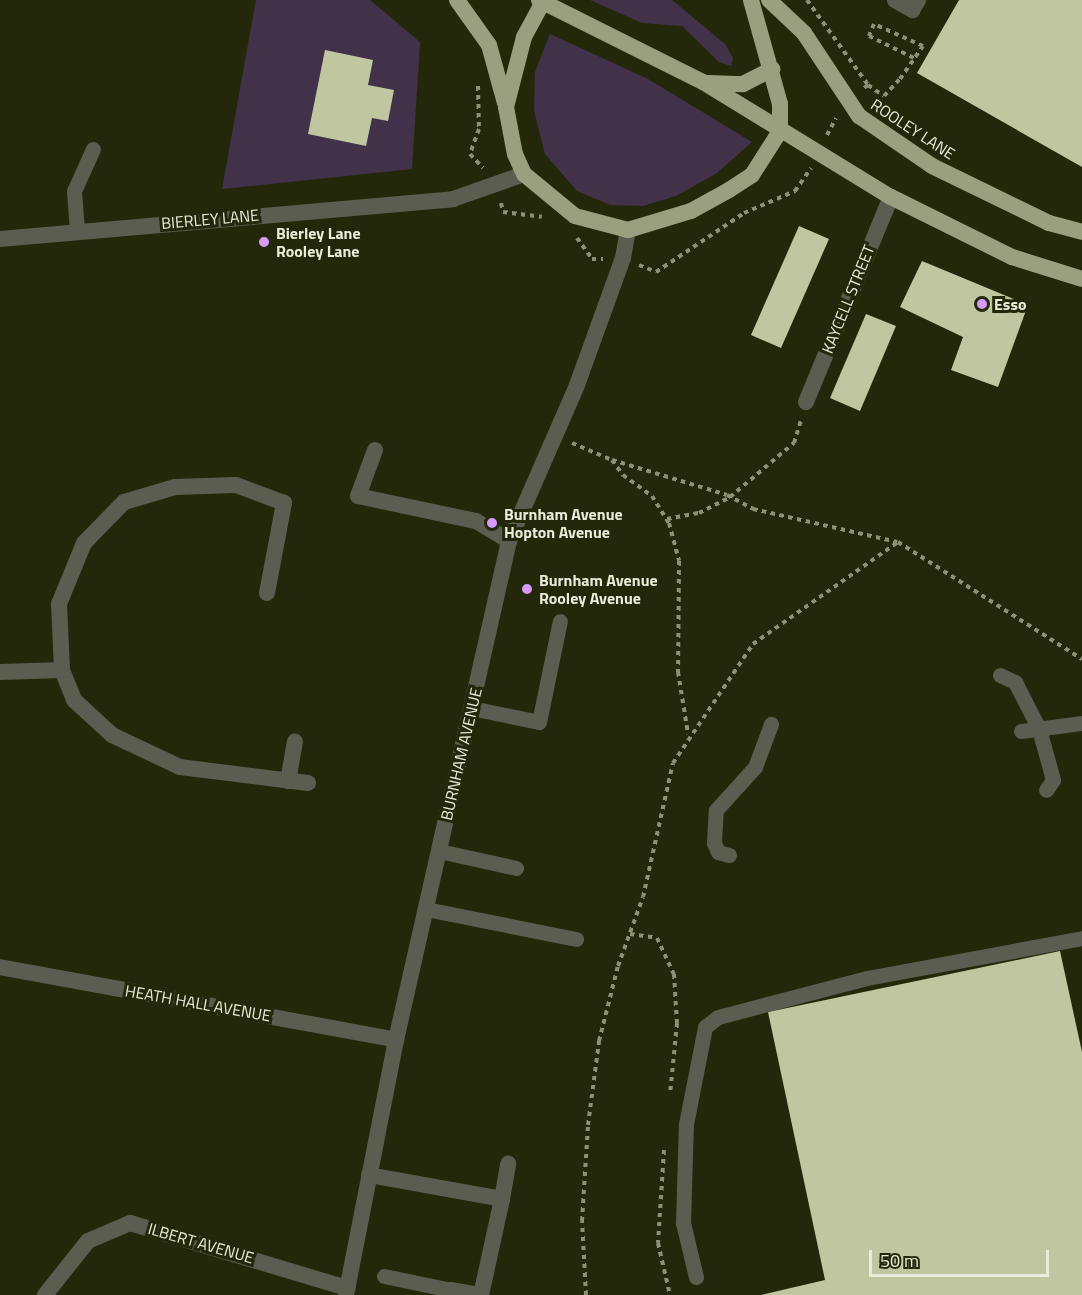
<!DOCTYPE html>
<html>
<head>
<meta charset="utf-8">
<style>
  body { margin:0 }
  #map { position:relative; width:1082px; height:1295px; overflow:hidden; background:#24280a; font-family:"Titillium Web",sans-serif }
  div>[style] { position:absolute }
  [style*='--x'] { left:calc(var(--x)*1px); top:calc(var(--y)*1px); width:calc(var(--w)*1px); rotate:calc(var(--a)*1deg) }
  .green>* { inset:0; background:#41324a }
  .building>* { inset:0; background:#bfc6a0 }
  .path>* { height:4px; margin-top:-2px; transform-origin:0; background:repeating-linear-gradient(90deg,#8d9179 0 4.5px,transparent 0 9px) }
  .service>* { height:15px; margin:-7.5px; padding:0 7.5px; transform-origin:7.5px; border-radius:7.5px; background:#5a5d4f }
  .minor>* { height:16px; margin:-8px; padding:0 8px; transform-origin:8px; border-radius:8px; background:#5a5d4f }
  .tertiary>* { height:16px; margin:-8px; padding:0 8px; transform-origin:8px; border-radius:8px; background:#5a5d4f }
  .trunk>* { height:16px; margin:-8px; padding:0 8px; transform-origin:8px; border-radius:8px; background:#999f7f }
  .dots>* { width:16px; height:16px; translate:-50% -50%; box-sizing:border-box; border:3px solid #24280a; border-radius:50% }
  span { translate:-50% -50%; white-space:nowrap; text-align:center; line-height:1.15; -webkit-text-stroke:6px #24280a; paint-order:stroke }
  .street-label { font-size:16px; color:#e9ecda }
  .poi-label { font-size:16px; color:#e9ecda; font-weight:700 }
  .left { translate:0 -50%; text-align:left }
  .scale { position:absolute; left:869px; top:1250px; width:180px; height:27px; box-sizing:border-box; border:3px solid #e9ecda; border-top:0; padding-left:8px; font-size:18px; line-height:21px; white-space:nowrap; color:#e9ecda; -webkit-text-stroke:4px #24280a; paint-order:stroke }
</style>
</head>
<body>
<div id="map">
  <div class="green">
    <i style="clip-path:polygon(256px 0,370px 0,420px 42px,412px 169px,222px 189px)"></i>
    <i style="clip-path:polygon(590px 0,672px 0,725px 44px,733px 58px,731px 66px,719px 62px,682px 26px,642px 23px)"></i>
    <i style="clip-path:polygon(550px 34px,648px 79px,752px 142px,717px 173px,676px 196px,643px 206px,610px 205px,577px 191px,545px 154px,534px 110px,535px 72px)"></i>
  </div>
  <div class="building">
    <i style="clip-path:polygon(959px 0,1082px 0,1082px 167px,917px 73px)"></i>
    <i style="clip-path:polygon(325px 50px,373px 60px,368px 85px,394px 90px,388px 121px,372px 118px,366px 146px,308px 134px)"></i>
    <i style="clip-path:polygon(799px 226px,829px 239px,781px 348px,751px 335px)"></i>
    <i style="clip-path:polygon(922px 261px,1028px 305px,998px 387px,951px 370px,963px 337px,900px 307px)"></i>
    <i style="clip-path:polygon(866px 314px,896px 326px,860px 411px,830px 398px)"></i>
    <i style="clip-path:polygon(1060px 951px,1082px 1052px,1082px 1295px,761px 1295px,825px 1280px,768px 1012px)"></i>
  </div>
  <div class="path">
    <i style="--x:807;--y:0;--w:105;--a:54.3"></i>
    <i style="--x:868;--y:85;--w:5;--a:143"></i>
    <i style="--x:868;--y:85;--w:19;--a:35"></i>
    <i style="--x:884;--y:96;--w:23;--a:-47"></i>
    <i style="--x:900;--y:79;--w:40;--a:-55.1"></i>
    <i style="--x:923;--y:46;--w:54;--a:-155.8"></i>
    <i style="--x:874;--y:24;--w:13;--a:113"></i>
    <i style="--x:869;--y:36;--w:50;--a:26.1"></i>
    <i style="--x:478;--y:86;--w:43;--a:88.7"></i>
    <i style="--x:479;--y:129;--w:27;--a:110"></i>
    <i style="--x:470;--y:154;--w:19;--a:47"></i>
    <i style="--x:827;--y:135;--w:19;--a:-62"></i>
    <i style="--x:501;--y:203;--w:9;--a:77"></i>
    <i style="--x:503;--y:212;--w:39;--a:7"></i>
    <i style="--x:577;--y:238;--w:26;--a:54"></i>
    <i style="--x:592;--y:259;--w:11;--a:0"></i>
    <i style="--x:639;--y:265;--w:18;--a:22"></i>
    <i style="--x:656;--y:272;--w:106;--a:-33.8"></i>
    <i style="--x:744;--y:213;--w:56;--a:-23.3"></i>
    <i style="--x:795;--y:191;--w:28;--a:-55"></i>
    <i style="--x:572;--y:443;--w:43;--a:23"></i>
    <i style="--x:612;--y:460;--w:19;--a:54"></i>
    <i style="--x:623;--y:475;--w:36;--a:36"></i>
    <i style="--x:652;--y:496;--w:32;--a:58"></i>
    <i style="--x:669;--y:523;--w:39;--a:75"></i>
    <i style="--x:679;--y:561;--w:111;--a:90.5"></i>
    <i style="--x:678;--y:672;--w:63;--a:80.8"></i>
    <i style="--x:612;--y:460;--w:120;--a:16.9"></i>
    <i style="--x:727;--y:495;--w:30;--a:28"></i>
    <i style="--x:753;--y:509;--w:148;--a:12.9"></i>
    <i style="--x:667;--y:519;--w:33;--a:-11"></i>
    <i style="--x:699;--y:513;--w:35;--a:-27"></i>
    <i style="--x:730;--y:497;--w:84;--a:-40.2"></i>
    <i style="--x:794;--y:443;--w:24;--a:-73"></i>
    <i style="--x:630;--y:934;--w:27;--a:8"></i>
    <i style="--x:657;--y:938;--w:40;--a:65"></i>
    <i style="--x:674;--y:974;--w:49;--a:86.5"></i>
    <i style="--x:677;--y:1023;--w:72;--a:95.6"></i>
    <i style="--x:664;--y:1150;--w:93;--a:93.7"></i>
    <i style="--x:658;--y:1243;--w:53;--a:77"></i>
    <i style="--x:586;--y:1295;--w:74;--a:-93.1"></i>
    <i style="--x:582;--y:1221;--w:96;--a:-86.4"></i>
    <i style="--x:588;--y:1125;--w:85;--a:-82.5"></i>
    <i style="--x:599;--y:1041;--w:77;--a:-75.8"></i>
    <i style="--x:618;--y:966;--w:73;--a:-70.1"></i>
    <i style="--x:643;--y:897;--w:137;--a:-77.4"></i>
    <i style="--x:673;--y:763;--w:143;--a:-56.1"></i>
    <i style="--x:753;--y:644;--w:177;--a:-35.1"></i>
    <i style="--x:898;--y:542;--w:218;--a:32.5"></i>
  </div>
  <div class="service">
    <i style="--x:894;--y:0;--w:21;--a:29"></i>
    <i style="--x:912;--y:10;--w:12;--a:-59"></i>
    <i style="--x:77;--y:231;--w:40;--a:-94.3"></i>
    <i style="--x:74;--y:191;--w:46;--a:-65.7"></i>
    <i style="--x:1000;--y:675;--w:17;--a:25"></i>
    <i style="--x:1015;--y:682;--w:53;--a:62.9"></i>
    <i style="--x:1039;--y:729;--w:53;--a:74.6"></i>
    <i style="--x:1053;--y:780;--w:12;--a:125"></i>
    <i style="--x:471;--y:708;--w:69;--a:11.6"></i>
    <i style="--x:539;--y:722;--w:103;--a:-78.3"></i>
    <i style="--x:1021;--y:731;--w:62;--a:-7.5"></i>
    <i style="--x:439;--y:851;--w:79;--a:12.4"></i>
    <i style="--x:729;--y:855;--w:11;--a:-165"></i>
    <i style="--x:718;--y:852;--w:10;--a:-114"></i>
    <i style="--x:714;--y:843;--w:33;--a:-87"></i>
    <i style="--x:716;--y:810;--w:58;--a:-47.8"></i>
    <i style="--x:755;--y:767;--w:46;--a:-69.6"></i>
    <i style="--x:426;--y:909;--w:153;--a:11.3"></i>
    <i style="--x:384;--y:1276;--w:68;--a:11.8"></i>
    <i style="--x:696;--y:1277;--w:56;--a:-103.5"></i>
    <i style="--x:683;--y:1223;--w:99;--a:-88.3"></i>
    <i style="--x:686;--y:1124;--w:99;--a:-78.9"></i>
    <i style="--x:705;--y:1027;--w:16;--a:-38"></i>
    <i style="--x:718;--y:1017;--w:154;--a:-14.7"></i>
    <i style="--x:867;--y:978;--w:219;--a:-10.5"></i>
  </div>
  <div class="minor">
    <i style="--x:806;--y:402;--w:222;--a:-67.5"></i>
    <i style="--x:375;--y:450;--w:49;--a:110.3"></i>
    <i style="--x:358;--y:496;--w:121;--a:12"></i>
    <i style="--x:476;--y:521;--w:39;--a:31"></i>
    <i style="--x:267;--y:593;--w:92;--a:-79.3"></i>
    <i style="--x:284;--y:503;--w:51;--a:-159.4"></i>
    <i style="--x:236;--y:485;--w:61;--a:178.1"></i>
    <i style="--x:175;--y:487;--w:53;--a:163.6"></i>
    <i style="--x:124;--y:502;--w:57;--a:134.3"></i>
    <i style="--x:84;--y:543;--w:66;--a:112.3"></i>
    <i style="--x:59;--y:604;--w:66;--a:87.4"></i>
    <i style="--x:62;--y:670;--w:32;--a:68"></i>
    <i style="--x:74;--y:700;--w:52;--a:42.6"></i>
    <i style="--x:112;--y:735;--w:75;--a:25.2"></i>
    <i style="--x:180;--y:767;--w:129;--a:7.1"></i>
    <i style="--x:0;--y:672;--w:62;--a:-1.8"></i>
    <i style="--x:288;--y:781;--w:40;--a:-80"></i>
    <i style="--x:0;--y:967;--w:403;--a:10.4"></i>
    <i style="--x:369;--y:1175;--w:135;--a:10.2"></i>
    <i style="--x:502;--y:1199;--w:98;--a:102.3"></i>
    <i style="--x:502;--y:1199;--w:36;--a:-80"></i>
    <i style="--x:451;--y:1290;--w:28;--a:10"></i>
    <i style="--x:45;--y:1295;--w:69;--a:-51.5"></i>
    <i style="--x:88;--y:1241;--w:46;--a:-23.2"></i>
    <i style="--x:130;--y:1223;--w:227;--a:16.7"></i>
    <i style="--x:346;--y:1295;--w:260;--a:-78.9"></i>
    <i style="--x:396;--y:1040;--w:512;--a:-77.24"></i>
    <i style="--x:509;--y:541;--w:170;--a:-66.4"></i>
    <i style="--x:577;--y:385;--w:135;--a:-70.1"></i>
    <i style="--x:623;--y:258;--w:28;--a:-80"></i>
  </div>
  <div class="tertiary">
    <i style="--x:0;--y:239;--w:455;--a:-5"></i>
    <i style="--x:453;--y:199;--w:75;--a:-19.4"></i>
  </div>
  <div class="trunk">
    <i style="--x:457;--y:0;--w:55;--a:54.6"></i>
    <i style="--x:489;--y:45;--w:60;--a:74.6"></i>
    <i style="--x:539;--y:0;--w:183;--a:26.6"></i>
    <i style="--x:703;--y:82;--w:220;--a:31.5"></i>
    <i style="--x:891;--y:197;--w:135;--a:26.4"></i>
    <i style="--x:1012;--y:257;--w:73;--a:17.4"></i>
    <i style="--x:544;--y:0;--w:42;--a:118.4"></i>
    <i style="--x:524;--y:37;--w:72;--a:104.4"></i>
    <i style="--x:506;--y:107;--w:48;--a:79.2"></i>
    <i style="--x:515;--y:154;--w:22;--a:66"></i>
    <i style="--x:524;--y:174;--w:66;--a:39.5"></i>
    <i style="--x:575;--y:216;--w:55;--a:14.8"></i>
    <i style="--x:628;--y:230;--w:66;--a:-16.8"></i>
    <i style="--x:691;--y:211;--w:43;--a:-28.9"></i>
    <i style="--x:729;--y:190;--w:27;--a:-33"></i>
    <i style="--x:752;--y:175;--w:52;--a:-57.5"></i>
    <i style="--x:780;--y:131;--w:27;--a:-90"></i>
    <i style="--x:780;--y:104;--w:108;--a:-105.6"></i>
    <i style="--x:769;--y:0;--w:48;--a:43.3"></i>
    <i style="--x:804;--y:33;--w:100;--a:56.5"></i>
    <i style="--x:859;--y:116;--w:88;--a:34.4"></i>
    <i style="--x:932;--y:166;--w:130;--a:26"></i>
    <i style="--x:1049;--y:223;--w:34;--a:15"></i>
    <i style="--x:708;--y:83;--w:35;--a:2"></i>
    <i style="--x:743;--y:84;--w:33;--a:-27"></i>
  </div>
  <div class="dots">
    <i style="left:264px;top:242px;background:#d69bfa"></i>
    <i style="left:982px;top:304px;background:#d69bfa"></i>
    <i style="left:492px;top:523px;background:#d69bfa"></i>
    <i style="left:527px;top:589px;background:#d69bfa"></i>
  </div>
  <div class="street-label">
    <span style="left:913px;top:129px;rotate:33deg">ROOLEY LANE</span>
    <span style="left:210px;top:219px;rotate:-5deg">BIERLEY LANE</span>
    <span style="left:848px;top:299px;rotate:-68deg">KAYCELL STREET</span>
    <span style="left:461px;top:754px;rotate:-77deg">BURNHAM AVENUE</span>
    <span style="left:198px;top:1003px;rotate:10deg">HEATH HALL AVENUE</span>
    <span style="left:201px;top:1243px;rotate:16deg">ILBERT AVENUE</span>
  </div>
  <div class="poi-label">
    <span class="left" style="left:276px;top:242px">Bierley Lane<br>Rooley Lane</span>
    <span class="left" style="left:994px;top:304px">Esso</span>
    <span class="left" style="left:504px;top:523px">Burnham Avenue<br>Hopton Avenue</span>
    <span class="left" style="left:539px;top:589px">Burnham Avenue<br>Rooley Avenue</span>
  </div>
  <div class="scale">50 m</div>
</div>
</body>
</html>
